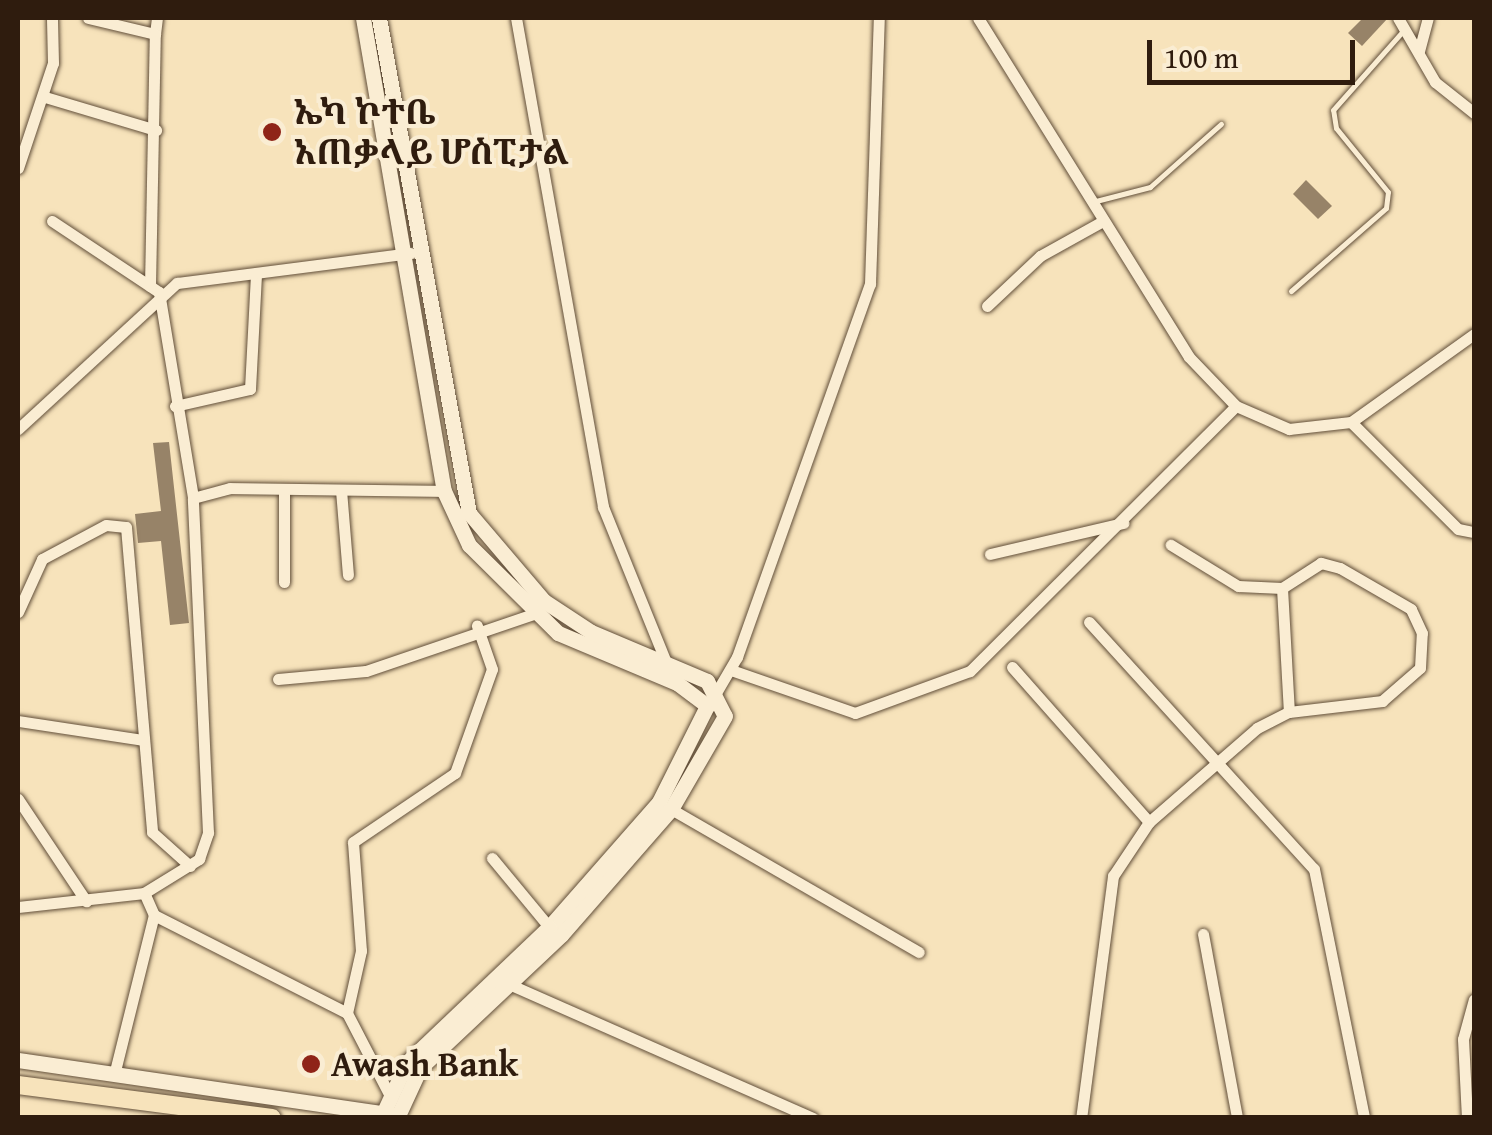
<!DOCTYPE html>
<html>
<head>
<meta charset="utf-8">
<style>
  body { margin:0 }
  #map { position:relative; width:1492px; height:1135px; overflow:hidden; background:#f7e3bb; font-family:"Gentium Book Plus","Noto Serif Ethiopic",serif }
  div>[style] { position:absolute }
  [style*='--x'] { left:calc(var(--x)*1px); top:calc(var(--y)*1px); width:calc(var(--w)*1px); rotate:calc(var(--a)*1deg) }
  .building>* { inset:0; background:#978368 }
  .roads { filter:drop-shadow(0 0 2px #614e39) drop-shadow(0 0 2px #614e39) }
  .lane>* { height:5px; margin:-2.5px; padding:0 2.5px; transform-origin:2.5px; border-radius:2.5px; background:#faedd3 }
  .street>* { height:11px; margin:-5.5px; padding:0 5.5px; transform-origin:5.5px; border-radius:5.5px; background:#faedd3 }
  .secondary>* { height:15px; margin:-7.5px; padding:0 7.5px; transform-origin:7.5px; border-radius:7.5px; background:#faedd3 }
  .primary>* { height:18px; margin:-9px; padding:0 9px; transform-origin:9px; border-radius:9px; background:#f7e3bb }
  .dots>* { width:28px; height:28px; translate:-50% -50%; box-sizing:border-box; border:5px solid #faedd3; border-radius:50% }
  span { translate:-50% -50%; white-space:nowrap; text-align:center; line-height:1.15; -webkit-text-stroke:8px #faedd3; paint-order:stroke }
  .poi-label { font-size:35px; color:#2f1c0e; font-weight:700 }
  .left { translate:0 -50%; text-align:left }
  .frame { position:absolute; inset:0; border:20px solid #2f1c0e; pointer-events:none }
  .scale { position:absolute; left:1147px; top:40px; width:208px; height:45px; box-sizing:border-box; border:5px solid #2f1c0e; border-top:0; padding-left:12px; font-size:30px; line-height:35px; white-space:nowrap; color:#2f1c0e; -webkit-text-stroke:8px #faedd3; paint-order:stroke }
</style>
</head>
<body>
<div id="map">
  <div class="building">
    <i style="clip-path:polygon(1363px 18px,1388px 18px,1362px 46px,1348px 33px)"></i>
    <i style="clip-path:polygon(1306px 180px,1332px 206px,1318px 219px,1293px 194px)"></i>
    <i style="clip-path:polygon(169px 442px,189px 623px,170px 625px,161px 541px,138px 543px,135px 514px,161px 511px,153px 443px)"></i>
  </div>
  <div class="roads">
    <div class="lane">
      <i style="--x:1092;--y:202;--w:60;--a:-14.5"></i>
      <i style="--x:1150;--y:187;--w:95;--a:-41.6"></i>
      <i style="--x:1291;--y:291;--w:126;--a:-41.1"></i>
      <i style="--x:1386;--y:208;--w:16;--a:-83"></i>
      <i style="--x:1388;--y:192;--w:82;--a:-129.1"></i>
      <i style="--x:1336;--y:128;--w:18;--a:-99"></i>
      <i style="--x:1333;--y:110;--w:106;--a:-48.5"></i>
    </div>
    <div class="street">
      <i style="--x:88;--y:18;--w:69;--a:13.4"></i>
      <i style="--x:155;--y:34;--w:16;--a:-83"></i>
      <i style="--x:516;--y:18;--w:497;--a:79.9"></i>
      <i style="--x:603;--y:507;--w:165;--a:67.9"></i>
      <i style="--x:978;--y:18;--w:399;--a:58.1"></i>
      <i style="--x:1189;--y:357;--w:68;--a:46.2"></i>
      <i style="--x:1236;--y:406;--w:58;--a:23.5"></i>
      <i style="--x:1289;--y:429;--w:62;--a:-6.4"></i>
      <i style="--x:1351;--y:422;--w:151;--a:-35.6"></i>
      <i style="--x:1398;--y:18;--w:74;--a:60"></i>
      <i style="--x:1435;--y:82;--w:50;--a:38.5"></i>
      <i style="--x:1419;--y:51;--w:34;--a:-75"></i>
      <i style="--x:45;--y:97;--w:116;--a:16.6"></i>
      <i style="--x:18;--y:168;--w:111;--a:-71.6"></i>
      <i style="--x:53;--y:63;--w:45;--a:-91.3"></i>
      <i style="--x:52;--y:221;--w:128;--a:33.6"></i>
      <i style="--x:159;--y:292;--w:209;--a:80.6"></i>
      <i style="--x:150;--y:286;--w:252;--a:-88.9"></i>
      <i style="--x:987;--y:306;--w:73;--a:-43.3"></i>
      <i style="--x:1040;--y:256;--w:70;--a:-29.1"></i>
      <i style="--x:175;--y:406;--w:77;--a:-12.8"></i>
      <i style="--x:250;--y:389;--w:116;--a:-87"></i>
      <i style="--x:1351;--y:422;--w:151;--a:45"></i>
      <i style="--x:1458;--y:529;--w:16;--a:11"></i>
      <i style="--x:18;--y:429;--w:216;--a:-42.6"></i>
      <i style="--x:177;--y:283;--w:236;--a:-7.3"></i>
      <i style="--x:341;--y:490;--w:85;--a:85.3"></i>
      <i style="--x:990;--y:554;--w:137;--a:-13.1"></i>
      <i style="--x:284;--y:582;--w:90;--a:-90"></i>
      <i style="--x:1282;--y:588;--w:124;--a:86.8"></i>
      <i style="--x:18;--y:612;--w:58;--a:-65.6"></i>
      <i style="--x:42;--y:559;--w:72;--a:-28"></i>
      <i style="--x:106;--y:525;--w:20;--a:6"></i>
      <i style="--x:126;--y:527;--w:306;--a:85.1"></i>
      <i style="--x:152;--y:832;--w:51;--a:41.8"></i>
      <i style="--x:1089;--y:622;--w:334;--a:47.7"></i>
      <i style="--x:1314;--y:869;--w:254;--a:78.6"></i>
      <i style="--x:1012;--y:667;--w:207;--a:48.5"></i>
      <i style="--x:1149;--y:822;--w:65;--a:123.7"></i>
      <i style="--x:1113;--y:876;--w:244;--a:97.5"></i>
      <i style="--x:731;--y:670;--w:131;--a:19.1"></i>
      <i style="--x:855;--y:713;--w:122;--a:-20.1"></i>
      <i style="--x:970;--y:671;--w:375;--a:-44.9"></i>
      <i style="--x:278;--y:679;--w:88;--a:-5.2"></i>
      <i style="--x:366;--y:671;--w:176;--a:-18.8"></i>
      <i style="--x:713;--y:698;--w:48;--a:-59.7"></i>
      <i style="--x:737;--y:657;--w:396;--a:-70.4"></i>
      <i style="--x:870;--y:284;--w:266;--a:-88.1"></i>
      <i style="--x:18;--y:721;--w:127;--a:8.6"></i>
      <i style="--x:18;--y:799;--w:123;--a:56.3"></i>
      <i style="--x:671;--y:809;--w:286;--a:30"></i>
      <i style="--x:1149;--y:822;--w:143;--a:-41"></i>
      <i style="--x:1257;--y:728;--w:36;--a:-27"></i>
      <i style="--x:1289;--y:712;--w:94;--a:-6.7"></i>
      <i style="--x:1382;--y:701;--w:50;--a:-41"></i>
      <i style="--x:1420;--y:668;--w:35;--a:-87"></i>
      <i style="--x:1422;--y:633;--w:26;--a:-115"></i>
      <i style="--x:1411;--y:609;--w:82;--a:-150"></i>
      <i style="--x:1340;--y:568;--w:20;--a:-165"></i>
      <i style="--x:1321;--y:563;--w:46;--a:147.3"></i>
      <i style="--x:1282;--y:588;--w:44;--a:-177.4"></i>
      <i style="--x:1238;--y:586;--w:79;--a:-148.5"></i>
      <i style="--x:492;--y:858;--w:89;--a:50.4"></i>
      <i style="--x:18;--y:907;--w:127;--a:-6.3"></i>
      <i style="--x:154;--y:915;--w:216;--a:26.9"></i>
      <i style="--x:347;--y:1013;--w:64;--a:-77.3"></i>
      <i style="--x:361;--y:951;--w:109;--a:-94.2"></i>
      <i style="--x:353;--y:842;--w:123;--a:-34.1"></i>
      <i style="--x:455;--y:773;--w:110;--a:-70.4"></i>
      <i style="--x:492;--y:669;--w:46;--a:-109.2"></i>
      <i style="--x:1203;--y:934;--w:187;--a:79.5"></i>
      <i style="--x:511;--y:985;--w:330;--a:23.8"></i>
      <i style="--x:347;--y:1013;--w:89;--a:62.6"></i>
      <i style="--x:115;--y:1071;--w:161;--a:-76"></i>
      <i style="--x:154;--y:915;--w:24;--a:-114"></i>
      <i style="--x:144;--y:893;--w:65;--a:-31.7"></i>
      <i style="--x:199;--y:859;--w:28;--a:-71"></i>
      <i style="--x:208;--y:833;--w:335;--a:-92.6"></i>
      <i style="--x:193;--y:498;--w:38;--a:-15"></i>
      <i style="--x:230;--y:488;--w:214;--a:0.8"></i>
      <i style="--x:1467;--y:1118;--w:79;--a:-92.9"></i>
      <i style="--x:1463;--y:1039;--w:41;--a:-74.6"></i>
    </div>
    <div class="secondary">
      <i style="--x:363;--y:18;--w:480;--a:80.3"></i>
      <i style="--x:444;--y:491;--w:60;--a:65.2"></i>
      <i style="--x:469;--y:545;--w:125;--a:44.7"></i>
      <i style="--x:558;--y:633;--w:129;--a:22.8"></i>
      <i style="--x:677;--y:683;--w:38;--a:37"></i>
      <i style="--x:707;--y:706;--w:107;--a:116.6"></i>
      <i style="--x:659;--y:802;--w:167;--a:131.3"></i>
      <i style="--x:549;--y:927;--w:196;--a:136.4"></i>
      <i style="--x:407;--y:1062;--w:62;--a:114.9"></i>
      <i style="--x:379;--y:18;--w:503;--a:79.7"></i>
      <i style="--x:469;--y:513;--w:116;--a:49.6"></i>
      <i style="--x:544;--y:601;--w:56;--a:33.4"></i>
      <i style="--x:591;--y:632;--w:126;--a:22.9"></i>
      <i style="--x:707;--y:681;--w:39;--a:63"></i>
      <i style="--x:725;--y:716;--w:108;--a:120.1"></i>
      <i style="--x:671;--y:809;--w:167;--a:131.1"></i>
      <i style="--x:561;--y:935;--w:194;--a:136.7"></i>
      <i style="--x:420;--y:1068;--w:55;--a:114.7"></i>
      <i style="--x:18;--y:1060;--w:375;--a:8.3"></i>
    </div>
    <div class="primary">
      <i style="--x:18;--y:1085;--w:256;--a:7.4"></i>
    </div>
  </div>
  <div class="dots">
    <i style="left:272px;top:132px;background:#8f2418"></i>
    <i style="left:311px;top:1064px;background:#8f2418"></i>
  </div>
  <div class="poi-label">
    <span class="left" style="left:294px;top:132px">ኤካ ኮተቤ<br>አጠቃላይ ሆስፒታል</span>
    <span class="left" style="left:331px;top:1064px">Awash Bank</span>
  </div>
  <div class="frame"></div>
  <div class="scale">100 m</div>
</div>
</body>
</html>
